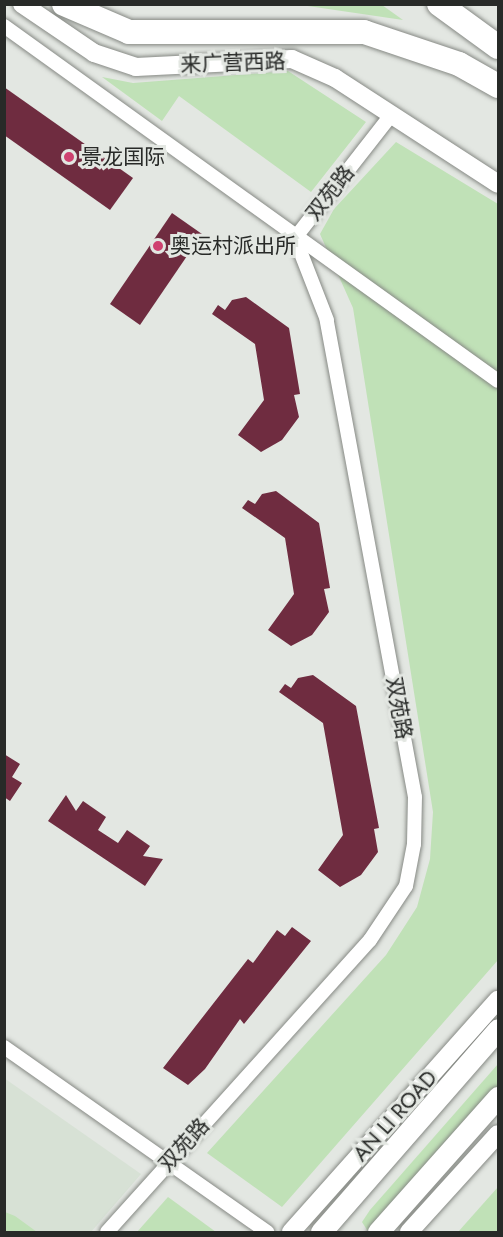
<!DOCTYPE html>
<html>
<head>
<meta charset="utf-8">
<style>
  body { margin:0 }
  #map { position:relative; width:503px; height:1237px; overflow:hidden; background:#e3e7e2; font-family:Jost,"Noto Sans SC",sans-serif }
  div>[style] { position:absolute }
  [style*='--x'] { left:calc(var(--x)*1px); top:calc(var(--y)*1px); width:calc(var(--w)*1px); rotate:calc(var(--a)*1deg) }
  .built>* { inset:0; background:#d7e1d5 }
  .green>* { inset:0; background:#c0e1b7 }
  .building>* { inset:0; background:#6f2c40 }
  .roads { filter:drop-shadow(0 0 2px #868984) drop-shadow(0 0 2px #868984) }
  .street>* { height:14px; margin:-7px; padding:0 7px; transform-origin:7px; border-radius:7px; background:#fff }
  .secondary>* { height:18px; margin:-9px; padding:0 9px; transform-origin:9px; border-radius:9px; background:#fff }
  .primary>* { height:21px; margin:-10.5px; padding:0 10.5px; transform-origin:10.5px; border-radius:10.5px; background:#fff }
  .highway>* { height:24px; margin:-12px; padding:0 12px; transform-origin:12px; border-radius:12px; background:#fff }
  .dots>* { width:16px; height:16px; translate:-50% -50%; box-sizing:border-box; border:3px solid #e3e7e2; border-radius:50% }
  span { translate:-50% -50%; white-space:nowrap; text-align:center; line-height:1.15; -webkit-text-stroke:6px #e3e7e2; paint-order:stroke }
  .street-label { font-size:21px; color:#282a28 }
  .poi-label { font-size:21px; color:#282a28 }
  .left { translate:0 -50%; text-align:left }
  .frame { position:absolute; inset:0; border:6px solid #282a28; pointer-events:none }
</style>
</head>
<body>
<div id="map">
  <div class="built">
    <i style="clip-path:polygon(4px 1078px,141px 1174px,91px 1232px,5px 1232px)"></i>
  </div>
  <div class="green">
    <i style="clip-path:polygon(301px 5px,382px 5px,403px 20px)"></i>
    <i style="clip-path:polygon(288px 71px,366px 122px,311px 192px,179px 96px,162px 121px,102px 77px,133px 83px)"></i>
    <i style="clip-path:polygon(396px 142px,498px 204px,498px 960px,282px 1207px,207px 1153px,386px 955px,417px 907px,430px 859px,433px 812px,353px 308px,320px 234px,334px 209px)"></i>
    <i style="clip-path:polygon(498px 1064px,498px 1101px,377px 1232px,367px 1230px,362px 1222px,370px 1210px)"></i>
    <i style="clip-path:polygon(498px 1187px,498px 1232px,458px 1232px)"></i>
    <i style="clip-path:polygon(168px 1197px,216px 1232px,137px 1232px)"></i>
    <i style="clip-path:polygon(5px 1212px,15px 1216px,37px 1232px,5px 1232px)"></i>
  </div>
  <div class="building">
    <i style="clip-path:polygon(4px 87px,133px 178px,110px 210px,4px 135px)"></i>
    <i style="clip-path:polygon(172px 213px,202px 234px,140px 325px,110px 304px)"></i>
    <i style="clip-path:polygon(246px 297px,289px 328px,300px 394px,294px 395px,299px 417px,282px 440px,261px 452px,238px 435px,264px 400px,255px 344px,212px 314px,218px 305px,225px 310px,232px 300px)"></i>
    <i style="clip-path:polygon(276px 491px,319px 523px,330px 588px,324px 589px,329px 612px,312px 635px,291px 646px,268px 630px,294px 594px,285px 538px,242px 508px,248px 500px,255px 504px,262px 494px)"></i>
    <i style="clip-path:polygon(313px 675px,356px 706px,379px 828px,374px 829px,378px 852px,361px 875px,340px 887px,318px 870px,343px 835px,323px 723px,279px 692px,285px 684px,291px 688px,298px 678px)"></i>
    <i style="clip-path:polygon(4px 754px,20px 764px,12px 777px,22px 783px,10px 801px,4px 797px)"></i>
    <i style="clip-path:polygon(66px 795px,76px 811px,83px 801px,106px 817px,98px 830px,118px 843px,127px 830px,150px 846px,143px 856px,163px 859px,145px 886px,48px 821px)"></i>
    <i style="clip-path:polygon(292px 927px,311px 941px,244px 1024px,240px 1019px,205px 1069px,188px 1085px,163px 1068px,248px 959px,253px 963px,277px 930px,285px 936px)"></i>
  </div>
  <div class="roads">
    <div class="street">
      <i style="--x:4;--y:26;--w:608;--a:35.7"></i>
      <i style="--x:4;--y:1047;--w:322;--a:35.1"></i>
      <i style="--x:107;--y:1232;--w:393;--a:-48"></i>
      <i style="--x:370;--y:940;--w:65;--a:-56.3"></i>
      <i style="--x:406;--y:886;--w:43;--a:-79.2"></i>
      <i style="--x:414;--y:844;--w:47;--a:-88.8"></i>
      <i style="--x:415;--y:797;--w:485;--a:-100.5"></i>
      <i style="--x:327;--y:320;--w:88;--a:-111.3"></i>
      <i style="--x:295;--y:238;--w:156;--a:-52"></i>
    </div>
    <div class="secondary">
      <i style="--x:22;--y:4;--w:87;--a:34.2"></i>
      <i style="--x:94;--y:53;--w:44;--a:18.4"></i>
      <i style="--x:136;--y:67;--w:156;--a:-2.9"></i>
      <i style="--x:292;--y:59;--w:47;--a:23.8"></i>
      <i style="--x:335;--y:78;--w:194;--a:33"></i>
      <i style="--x:291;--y:1232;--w:311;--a:-48.3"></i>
      <i style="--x:409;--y:1232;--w:132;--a:-47.8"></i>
    </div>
    <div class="primary">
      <i style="--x:321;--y:1232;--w:269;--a:-48.9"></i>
      <i style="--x:378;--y:1232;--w:181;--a:-48.4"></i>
    </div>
    <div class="highway">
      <i style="--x:64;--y:4;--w:71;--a:23.3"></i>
      <i style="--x:129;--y:32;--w:235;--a:0"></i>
      <i style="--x:364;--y:32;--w:100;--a:18.6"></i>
      <i style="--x:459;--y:64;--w:45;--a:29.4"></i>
      <i style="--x:439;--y:4;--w:73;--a:36.1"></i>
    </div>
  </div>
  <div class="dots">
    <i style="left:69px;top:157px;background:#cf4170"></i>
    <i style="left:158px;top:246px;background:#cf4170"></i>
  </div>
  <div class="street-label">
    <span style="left:233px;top:63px;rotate:-2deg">来广营西路</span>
    <span style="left:330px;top:193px;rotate:-52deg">双苑路</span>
    <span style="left:399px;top:708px;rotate:80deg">双苑路</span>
    <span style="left:395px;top:1116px;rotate:-48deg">AN LI ROAD</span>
    <span style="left:184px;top:1145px;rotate:-48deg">双苑路</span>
  </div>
  <div class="poi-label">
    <span class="left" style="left:81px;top:157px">景龙国际</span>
    <span class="left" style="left:170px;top:246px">奥运村派出所</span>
  </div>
  <div class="frame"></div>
</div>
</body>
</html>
